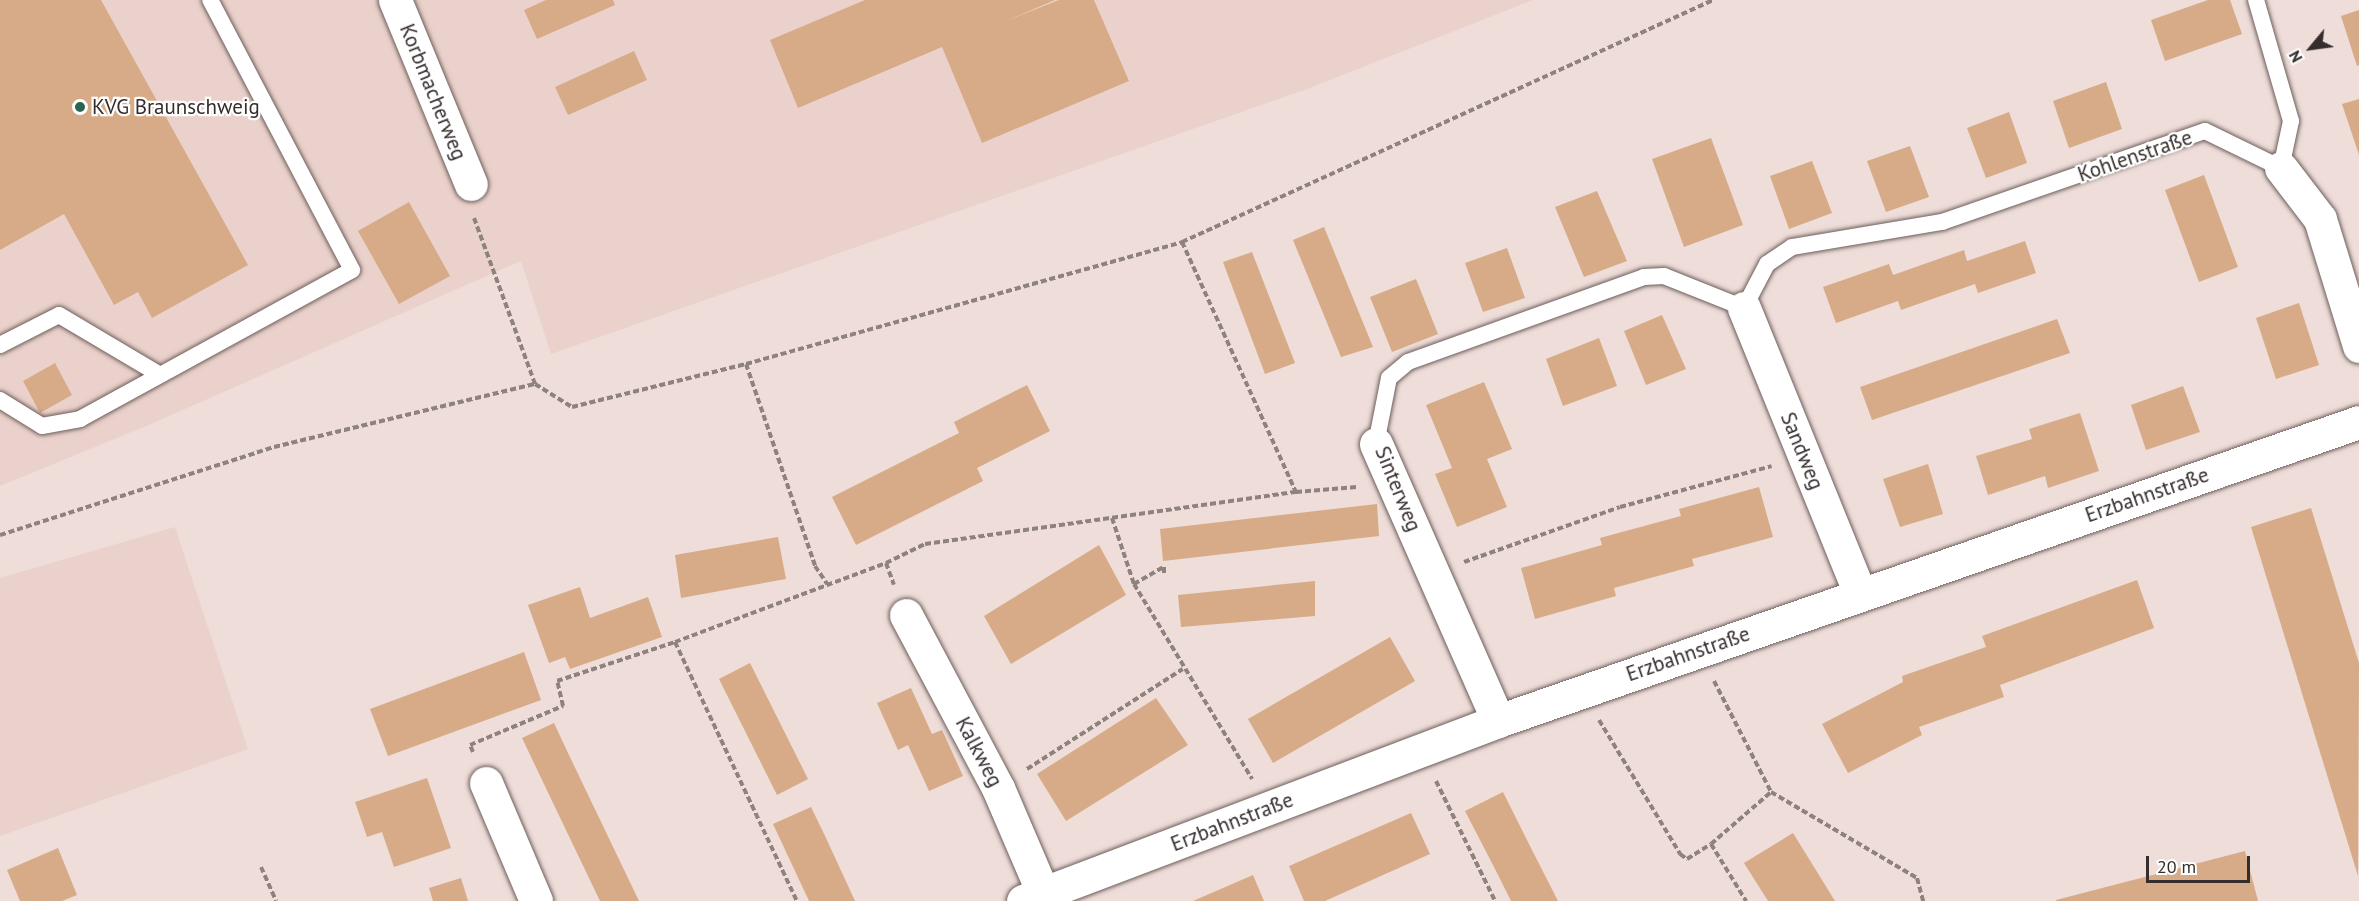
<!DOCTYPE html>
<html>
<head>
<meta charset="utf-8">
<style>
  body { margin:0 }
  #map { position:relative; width:2359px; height:901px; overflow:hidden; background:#eeddd9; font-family:"PT Sans",sans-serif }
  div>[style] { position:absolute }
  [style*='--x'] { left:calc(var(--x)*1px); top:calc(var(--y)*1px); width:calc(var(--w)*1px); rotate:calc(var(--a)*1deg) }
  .built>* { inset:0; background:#ebd1cb }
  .building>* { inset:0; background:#d7ab87 }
  .path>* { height:4px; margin-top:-2px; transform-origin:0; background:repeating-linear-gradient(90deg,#8e827f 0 6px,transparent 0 9px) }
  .roads { filter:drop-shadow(0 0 2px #6d5e5b) drop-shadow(0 0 2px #6d5e5b) }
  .service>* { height:16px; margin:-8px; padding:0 8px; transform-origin:8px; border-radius:8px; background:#fff }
  .minor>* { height:33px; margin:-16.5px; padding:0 16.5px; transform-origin:16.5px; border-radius:16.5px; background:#fff }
  .dots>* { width:16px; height:16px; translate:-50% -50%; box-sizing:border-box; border:3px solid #fff; border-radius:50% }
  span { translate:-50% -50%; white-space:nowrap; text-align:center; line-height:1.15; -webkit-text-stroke:4.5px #fff; paint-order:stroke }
  .street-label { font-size:21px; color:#342d2c }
  .poi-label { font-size:21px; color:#342d2c }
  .left { translate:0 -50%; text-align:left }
  .north { position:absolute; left:2281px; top:18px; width:60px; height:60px; -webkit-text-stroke:4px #fff; paint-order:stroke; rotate:241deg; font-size:16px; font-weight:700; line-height:24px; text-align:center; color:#342d2c }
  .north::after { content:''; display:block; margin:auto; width:21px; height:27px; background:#342d2c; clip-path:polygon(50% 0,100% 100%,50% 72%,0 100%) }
  .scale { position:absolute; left:2146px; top:856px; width:104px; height:27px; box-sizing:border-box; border:3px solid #342d2c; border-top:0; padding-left:8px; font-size:18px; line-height:21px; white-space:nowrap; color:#342d2c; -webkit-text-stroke:4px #fff; paint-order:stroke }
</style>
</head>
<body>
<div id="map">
  <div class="built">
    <i style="clip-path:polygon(0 0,1533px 0,1307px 89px,551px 354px,521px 261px,151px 424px,0 486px)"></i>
    <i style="clip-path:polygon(175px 527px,248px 749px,0 836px,0 578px)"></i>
  </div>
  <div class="building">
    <i style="clip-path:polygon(0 0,101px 0,248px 265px,152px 318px,138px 292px,114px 305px,64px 214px,0 250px)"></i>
    <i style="clip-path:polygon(546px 0,613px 0,615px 5px,537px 39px,524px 10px)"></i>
    <i style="clip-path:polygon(865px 0,1055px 0,1006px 21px,1059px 0,1094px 0,1129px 81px,982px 143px,942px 47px,798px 108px,770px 40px)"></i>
    <i style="clip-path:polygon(2208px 0,2230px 0,2242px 34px,2165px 61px,2151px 20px)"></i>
    <i style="clip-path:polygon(2359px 10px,2359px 65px,2357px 66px,2341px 16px)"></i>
    <i style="clip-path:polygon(634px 51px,647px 80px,568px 115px,555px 87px)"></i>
    <i style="clip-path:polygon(2106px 82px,2122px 129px,2069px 148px,2053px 101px)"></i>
    <i style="clip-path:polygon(2359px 99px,2359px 155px,2342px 104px)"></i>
    <i style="clip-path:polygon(2009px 112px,2027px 163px,1986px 178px,1967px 128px)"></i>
    <i style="clip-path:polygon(1711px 138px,1743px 225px,1684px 247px,1652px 159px)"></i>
    <i style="clip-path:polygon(1910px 146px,1929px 197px,1886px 212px,1867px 161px)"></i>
    <i style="clip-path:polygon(1812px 161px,1832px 213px,1789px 229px,1770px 176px)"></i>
    <i style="clip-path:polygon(2204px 175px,2238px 267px,2199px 282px,2165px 190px)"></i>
    <i style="clip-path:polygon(1597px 191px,1627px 261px,1584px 277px,1555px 207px)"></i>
    <i style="clip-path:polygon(409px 202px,450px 276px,399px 304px,358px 231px)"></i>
    <i style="clip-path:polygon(1324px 227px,1373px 347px,1341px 357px,1293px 240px)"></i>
    <i style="clip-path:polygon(2025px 241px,2036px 273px,1978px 293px,1975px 284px,1901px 310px,1898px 301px,1836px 323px,1823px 287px,1889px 264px,1893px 275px,1964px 250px,1967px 261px)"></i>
    <i style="clip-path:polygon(1507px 248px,1525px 298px,1483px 312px,1465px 263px)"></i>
    <i style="clip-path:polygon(1252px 252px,1295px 363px,1265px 374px,1223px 262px)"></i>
    <i style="clip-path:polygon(1416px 279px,1438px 334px,1392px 352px,1370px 297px)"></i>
    <i style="clip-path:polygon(2299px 303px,2319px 365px,2276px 379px,2256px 318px)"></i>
    <i style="clip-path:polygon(1662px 315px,1686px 369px,1646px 385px,1624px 331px)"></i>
    <i style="clip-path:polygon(2057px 319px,2070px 353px,1872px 420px,1860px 387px)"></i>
    <i style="clip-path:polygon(1599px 338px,1617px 386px,1563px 406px,1546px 359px)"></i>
    <i style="clip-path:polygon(55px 363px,72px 395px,40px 413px,23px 381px)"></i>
    <i style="clip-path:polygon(1484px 382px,1512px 449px,1487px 459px,1507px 507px,1457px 527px,1435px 474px,1452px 468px,1426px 405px)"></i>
    <i style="clip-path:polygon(1027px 385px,1050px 431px,977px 468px,983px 481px,856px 545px,832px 497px,959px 433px,954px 422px)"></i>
    <i style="clip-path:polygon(2183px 386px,2200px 432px,2146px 450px,2131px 405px)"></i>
    <i style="clip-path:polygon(2080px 413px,2099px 471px,2048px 488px,2045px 476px,1988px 495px,1976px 456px,2032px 439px,2029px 429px)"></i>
    <i style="clip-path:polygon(1928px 464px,1943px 514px,1900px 527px,1883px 479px)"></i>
    <i style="clip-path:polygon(1759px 487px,1773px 537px,1692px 559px,1694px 566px,1614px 588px,1616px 596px,1535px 619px,1521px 568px,1602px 545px,1600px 538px,1681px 516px,1679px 509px)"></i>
    <i style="clip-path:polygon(1377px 504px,1379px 536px,1163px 561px,1160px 529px)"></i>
    <i style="clip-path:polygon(2311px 508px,2359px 663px,2358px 876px,2251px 527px)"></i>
    <i style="clip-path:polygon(778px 537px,786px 579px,681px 598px,675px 555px)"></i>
    <i style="clip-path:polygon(1099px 545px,1126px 595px,1011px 664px,984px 616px)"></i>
    <i style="clip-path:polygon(2137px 580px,2154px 628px,2000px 685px,2004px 697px,1919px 727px,1922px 735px,1848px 773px,1822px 724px,1903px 682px,1902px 676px,1986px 647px,1982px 636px)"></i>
    <i style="clip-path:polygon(1315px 581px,1315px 616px,1181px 627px,1178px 595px)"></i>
    <i style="clip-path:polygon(580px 587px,590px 618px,648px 597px,662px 637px,570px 669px,565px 657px,549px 663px,528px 605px)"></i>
    <i style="clip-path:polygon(1390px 637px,1415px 681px,1273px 763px,1248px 719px)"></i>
    <i style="clip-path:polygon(524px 652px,541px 700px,388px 756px,370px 709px)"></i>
    <i style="clip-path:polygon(750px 663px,808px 779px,777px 795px,719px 679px)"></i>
    <i style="clip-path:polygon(911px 688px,932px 734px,942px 730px,963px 776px,929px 791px,908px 745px,898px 750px,877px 703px)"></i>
    <i style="clip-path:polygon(1156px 698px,1188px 745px,1066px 821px,1037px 774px)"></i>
    <i style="clip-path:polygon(554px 723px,568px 753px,639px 901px,600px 901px,565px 828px,522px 738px)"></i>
    <i style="clip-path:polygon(427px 778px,451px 848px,394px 867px,382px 832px,367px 837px,355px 802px)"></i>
    <i style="clip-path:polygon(1503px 792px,1532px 850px,1558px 901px,1511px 901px,1495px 869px,1465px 811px)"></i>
    <i style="clip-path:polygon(811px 807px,826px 838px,855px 901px,809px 901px,773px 824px)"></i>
    <i style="clip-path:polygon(1411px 813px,1430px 854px,1325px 901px,1304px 901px,1289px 866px)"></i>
    <i style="clip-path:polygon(1793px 833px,1835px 901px,1768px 901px,1744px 863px)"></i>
    <i style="clip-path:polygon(58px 848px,77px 895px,62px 901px,20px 901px,7px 870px)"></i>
    <i style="clip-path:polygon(2245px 851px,2258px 901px,2056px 901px,2056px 900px)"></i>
    <i style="clip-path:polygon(1253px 875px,1264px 901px,1193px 901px)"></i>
    <i style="clip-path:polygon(461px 878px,468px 901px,433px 901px,429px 888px)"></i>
  </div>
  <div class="path">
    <i style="--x:474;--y:218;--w:177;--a:69.8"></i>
    <i style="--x:535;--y:384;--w:44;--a:31.9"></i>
    <i style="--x:572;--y:407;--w:179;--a:-13.9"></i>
    <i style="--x:746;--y:364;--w:453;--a:-15.6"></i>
    <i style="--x:1182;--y:242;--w:584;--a:-24.5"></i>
    <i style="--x:1182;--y:242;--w:275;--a:65.5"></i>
    <i style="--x:1296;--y:492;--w:61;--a:-4.7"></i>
    <i style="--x:746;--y:364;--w:213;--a:71.1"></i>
    <i style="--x:815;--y:566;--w:22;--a:56"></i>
    <i style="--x:1112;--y:518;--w:70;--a:71.6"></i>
    <i style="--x:1134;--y:584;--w:228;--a:58.8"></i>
    <i style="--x:0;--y:535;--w:288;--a:-17.8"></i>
    <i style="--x:274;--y:447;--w:268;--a:-13.6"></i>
    <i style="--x:1464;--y:562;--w:165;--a:-19.4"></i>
    <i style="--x:1620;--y:507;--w:157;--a:-15.1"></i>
    <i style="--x:886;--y:563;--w:23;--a:70"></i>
    <i style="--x:1134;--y:584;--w:34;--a:-30"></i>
    <i style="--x:1164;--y:567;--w:8;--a:90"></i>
    <i style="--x:675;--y:642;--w:286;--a:64.8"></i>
    <i style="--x:1714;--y:681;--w:125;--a:62.8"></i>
    <i style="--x:1599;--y:720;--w:157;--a:58.8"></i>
    <i style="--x:1680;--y:854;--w:9;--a:36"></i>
    <i style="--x:1687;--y:859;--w:28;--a:-32"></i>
    <i style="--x:1711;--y:844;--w:67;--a:58.4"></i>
    <i style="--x:473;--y:752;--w:8;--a:-113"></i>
    <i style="--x:470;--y:745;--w:101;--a:-22.8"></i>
    <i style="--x:563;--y:706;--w:26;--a:-103"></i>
    <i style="--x:557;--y:681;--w:124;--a:-18.3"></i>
    <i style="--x:675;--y:642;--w:225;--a:-20.5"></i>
    <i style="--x:886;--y:563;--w:43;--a:-26"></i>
    <i style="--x:925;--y:544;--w:375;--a:-8"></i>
    <i style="--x:1027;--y:769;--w:185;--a:-32.7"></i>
    <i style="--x:1436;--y:781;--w:134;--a:63.8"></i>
    <i style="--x:1711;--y:844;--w:79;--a:-40.9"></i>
    <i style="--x:1771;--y:792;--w:169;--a:30.5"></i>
    <i style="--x:1917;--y:878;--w:24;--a:75"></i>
    <i style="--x:261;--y:867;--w:37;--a:66"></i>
  </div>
  <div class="roads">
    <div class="service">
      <i style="--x:0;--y:345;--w:66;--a:-27"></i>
      <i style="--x:59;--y:315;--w:117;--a:30.7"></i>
      <i style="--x:0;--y:400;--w:49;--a:31.8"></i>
      <i style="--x:42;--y:426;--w:39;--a:-10"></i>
      <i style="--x:80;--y:419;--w:310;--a:-28.7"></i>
      <i style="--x:352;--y:270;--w:305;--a:-117.7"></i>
      <i style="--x:1376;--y:444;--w:67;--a:-78.9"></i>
      <i style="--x:1389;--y:378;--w:25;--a:-40"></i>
      <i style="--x:1408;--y:362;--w:251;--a:-19.8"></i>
      <i style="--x:1644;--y:277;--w:20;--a:-3"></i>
      <i style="--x:1664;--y:276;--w:86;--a:21.8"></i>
      <i style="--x:1744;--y:308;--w:50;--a:-62.4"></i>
      <i style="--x:1767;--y:264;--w:30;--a:-34"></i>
      <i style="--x:1792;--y:247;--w:152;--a:-9.5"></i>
      <i style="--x:1942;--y:222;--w:278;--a:-19.1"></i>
      <i style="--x:2205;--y:131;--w:85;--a:26"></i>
      <i style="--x:2281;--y:168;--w:48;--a:-78"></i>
      <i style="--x:2291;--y:121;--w:126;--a:-106.1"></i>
    </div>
    <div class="minor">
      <i style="--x:395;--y:0;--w:199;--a:67.6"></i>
      <i style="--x:2281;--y:168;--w:64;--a:52.6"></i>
      <i style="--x:2320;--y:219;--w:133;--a:72.9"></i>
      <i style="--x:1744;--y:308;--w:309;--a:67.9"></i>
      <i style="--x:1376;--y:444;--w:303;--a:66.2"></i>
      <i style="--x:906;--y:615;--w:196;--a:62"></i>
      <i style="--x:998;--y:788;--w:114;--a:66.8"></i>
      <i style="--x:486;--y:783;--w:128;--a:67"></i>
      <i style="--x:1023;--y:901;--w:508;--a:-20.75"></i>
      <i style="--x:1498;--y:721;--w:911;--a:-19.15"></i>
    </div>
  </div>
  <div class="dots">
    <i style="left:80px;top:107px;background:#2a654f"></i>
  </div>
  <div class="street-label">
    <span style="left:433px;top:92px;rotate:68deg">Korbmacherweg</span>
    <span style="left:2135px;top:156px;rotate:-19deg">Kohlenstraße</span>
    <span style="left:1802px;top:451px;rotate:68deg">Sandweg</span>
    <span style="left:1398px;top:489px;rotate:68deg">Sinterweg</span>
    <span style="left:2147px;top:495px;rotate:-19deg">Erzbahnstraße</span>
    <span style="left:1688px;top:654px;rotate:-19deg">Erzbahnstraße</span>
    <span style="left:979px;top:752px;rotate:62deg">Kalkweg</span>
    <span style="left:1232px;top:822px;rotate:-21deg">Erzbahnstraße</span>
  </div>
  <div class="poi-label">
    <span class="left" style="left:92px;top:107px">KVG Braunschweig</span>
  </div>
  <div class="north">N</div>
  <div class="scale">20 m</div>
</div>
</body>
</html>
